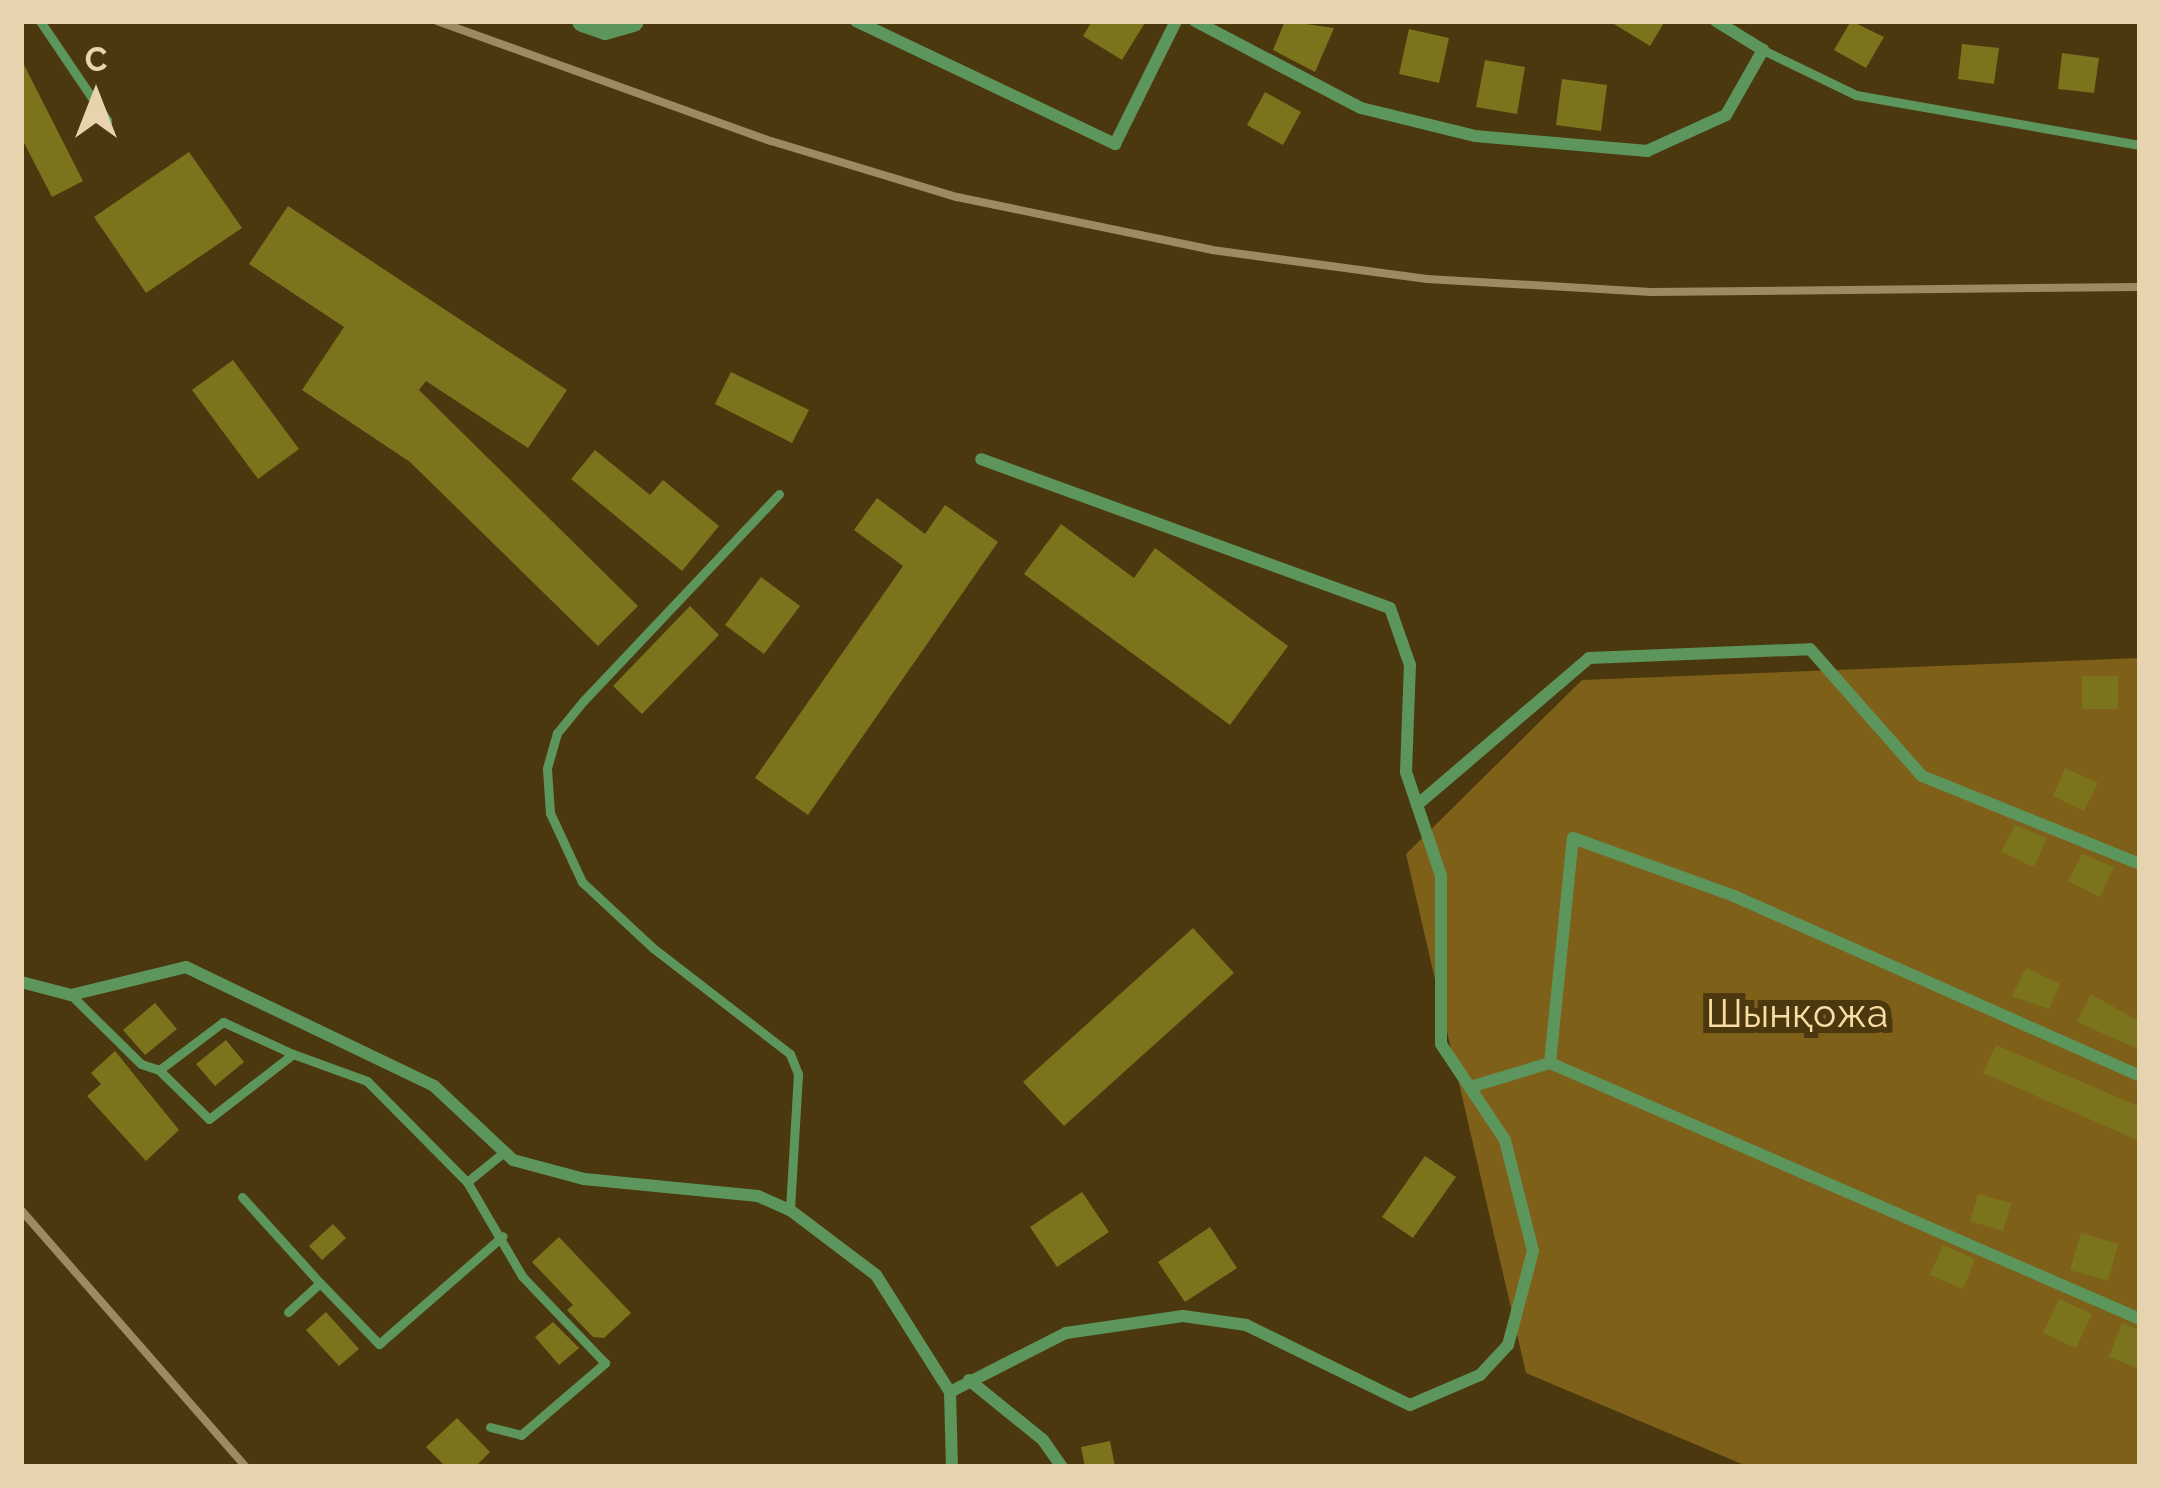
<!DOCTYPE html>
<html>
<head>
<meta charset="utf-8">
<style>
  body { margin:0 }
  #map { position:relative; width:2161px; height:1488px; overflow:hidden; background:#4b380e; font-family:Raleway,sans-serif }
  div>[style] { position:absolute }
  [style*='--x'] { left:calc(var(--x)*1px); top:calc(var(--y)*1px); width:calc(var(--w)*1px); rotate:calc(var(--a)*1deg) }
  .green>* { inset:0; background:#7f6019 }
  .building>* { inset:0; background:#7c741c }
  .service>* { height:9px; margin:-4.5px; padding:0 4.5px; transform-origin:4.5px; border-radius:4.5px; background:#5d965d }
  .minor>* { height:12px; margin:-6px; padding:0 6px; transform-origin:6px; border-radius:6px; background:#5d965d }
  .tertiary>* { height:21px; margin:-10.5px; padding:0 10.5px; transform-origin:10.5px; border-radius:10.5px; background:#5d965d }
  .rail>* { height:8px; margin:-4px; padding:0 4px; transform-origin:4px; border-radius:4px; background:#9d8a63 }
  span { translate:-50% -50%; white-space:nowrap; text-align:center; line-height:1.15; -webkit-text-stroke:12px #4b380e; paint-order:stroke }
  .park-label { font-size:39px; color:#fadda4 }
  .frame { position:absolute; inset:0; border:24px solid #e7d4af; pointer-events:none }
  .north { position:absolute; left:36px; top:36px; width:120px; height:120px; -webkit-text-stroke:9px #4b380e; paint-order:stroke; rotate:0deg; font-size:33px; font-weight:700; line-height:48px; text-align:center; color:#e7d4af }
  .north::after { content:''; display:block; margin:auto; width:42px; height:54px; background:#e7d4af; clip-path:polygon(50% 0,100% 100%,50% 72%,0 100%) }
</style>
</head>
<body>
<div id="map">
  <div class="green">
    <i style="clip-path:polygon(2140px 658px,2140px 1467px,1749px 1467px,1526px 1373px,1406px 854px,1582px 680px)"></i>
  </div>
  <div class="building">
    <i style="clip-path:polygon(1092px 21px,1146px 21px,1122px 60px,1083px 36px)"></i>
    <i style="clip-path:polygon(1285px 21px,1334px 28px,1315px 72px,1273px 50px)"></i>
    <i style="clip-path:polygon(1609px 21px,1665px 21px,1650px 46px)"></i>
    <i style="clip-path:polygon(1851px 21px,1884px 37px,1866px 68px,1834px 50px)"></i>
    <i style="clip-path:polygon(1409px 29px,1449px 38px,1439px 83px,1399px 74px)"></i>
    <i style="clip-path:polygon(1962px 44px,1999px 48px,1994px 84px,1958px 79px)"></i>
    <i style="clip-path:polygon(2062px 53px,2099px 58px,2094px 93px,2058px 89px)"></i>
    <i style="clip-path:polygon(21px 59px,83px 181px,52px 197px,21px 137px)"></i>
    <i style="clip-path:polygon(1485px 60px,1525px 67px,1517px 114px,1476px 107px)"></i>
    <i style="clip-path:polygon(1562px 79px,1607px 85px,1601px 131px,1556px 125px)"></i>
    <i style="clip-path:polygon(1265px 92px,1301px 112px,1283px 145px,1247px 125px)"></i>
    <i style="clip-path:polygon(189px 152px,242px 228px,146px 293px,94px 217px)"></i>
    <i style="clip-path:polygon(288px 206px,567px 390px,528px 448px,426px 381px,419px 390px,638px 606px,598px 646px,410px 462px,302px 390px,344px 327px,249px 264px)"></i>
    <i style="clip-path:polygon(233px 360px,299px 449px,258px 479px,192px 390px)"></i>
    <i style="clip-path:polygon(731px 372px,809px 410px,792px 443px,715px 404px)"></i>
    <i style="clip-path:polygon(595px 450px,650px 495px,663px 480px,719px 526px,682px 571px,571px 479px)"></i>
    <i style="clip-path:polygon(877px 498px,925px 534px,945px 505px,998px 542px,808px 815px,755px 778px,903px 566px,854px 530px)"></i>
    <i style="clip-path:polygon(1061px 524px,1134px 578px,1155px 548px,1288px 646px,1230px 725px,1024px 574px)"></i>
    <i style="clip-path:polygon(761px 577px,800px 606px,764px 654px,725px 625px)"></i>
    <i style="clip-path:polygon(690px 606px,719px 635px,642px 714px,613px 686px)"></i>
    <i style="clip-path:polygon(2082px 676px,2118px 676px,2118px 709px,2082px 709px)"></i>
    <i style="clip-path:polygon(2065px 768px,2098px 783px,2084px 811px,2053px 796px)"></i>
    <i style="clip-path:polygon(2015px 825px,2047px 838px,2034px 867px,2001px 852px)"></i>
    <i style="clip-path:polygon(2082px 854px,2114px 867px,2100px 897px,2068px 881px)"></i>
    <i style="clip-path:polygon(1193px 928px,1234px 973px,1064px 1126px,1023px 1082px)"></i>
    <i style="clip-path:polygon(2026px 968px,2060px 984px,2049px 1009px,2012px 996px)"></i>
    <i style="clip-path:polygon(2091px 994px,2140px 1022px,2140px 1050px,2077px 1022px)"></i>
    <i style="clip-path:polygon(155px 1003px,177px 1029px,145px 1055px,123px 1030px)"></i>
    <i style="clip-path:polygon(226px 1040px,244px 1062px,215px 1086px,196px 1064px)"></i>
    <i style="clip-path:polygon(1996px 1045px,2140px 1107px,2140px 1141px,1983px 1073px)"></i>
    <i style="clip-path:polygon(115px 1051px,179px 1130px,146px 1161px,87px 1096px,101px 1084px,91px 1073px)"></i>
    <i style="clip-path:polygon(1425px 1156px,1456px 1177px,1413px 1238px,1382px 1217px)"></i>
    <i style="clip-path:polygon(1082px 1192px,1109px 1232px,1057px 1267px,1030px 1227px)"></i>
    <i style="clip-path:polygon(1978px 1194px,2011px 1203px,2003px 1231px,1970px 1221px)"></i>
    <i style="clip-path:polygon(333px 1224px,346px 1238px,322px 1260px,309px 1246px)"></i>
    <i style="clip-path:polygon(1210px 1227px,1237px 1268px,1185px 1302px,1158px 1262px)"></i>
    <i style="clip-path:polygon(2081px 1233px,2118px 1244px,2108px 1281px,2070px 1270px)"></i>
    <i style="clip-path:polygon(559px 1237px,631px 1313px,604px 1338px,593px 1337px,567px 1310px,573px 1305px,532px 1262px)"></i>
    <i style="clip-path:polygon(1943px 1245px,1975px 1259px,1963px 1289px,1930px 1275px)"></i>
    <i style="clip-path:polygon(2059px 1299px,2092px 1314px,2076px 1348px,2043px 1333px)"></i>
    <i style="clip-path:polygon(326px 1312px,359px 1349px,339px 1366px,306px 1330px)"></i>
    <i style="clip-path:polygon(553px 1322px,579px 1348px,559px 1365px,535px 1337px)"></i>
    <i style="clip-path:polygon(2122px 1323px,2140px 1330px,2140px 1369px,2109px 1357px)"></i>
    <i style="clip-path:polygon(457px 1418px,490px 1452px,475px 1467px,446px 1467px,426px 1447px)"></i>
    <i style="clip-path:polygon(1110px 1441px,1115px 1467px,1085px 1467px,1081px 1447px)"></i>
  </div>
  <div class="service">
    <i style="--x:40;--y:21;--w:120;--a:55.9"></i>
    <i style="--x:1763;--y:50;--w:103;--a:25.8"></i>
    <i style="--x:1856;--y:95;--w:288;--a:10"></i>
    <i style="--x:779;--y:494;--w:284;--a:133.4"></i>
    <i style="--x:584;--y:700;--w:43;--a:129.3"></i>
    <i style="--x:557;--y:733;--w:37;--a:106"></i>
    <i style="--x:547;--y:769;--w:44;--a:86.1"></i>
    <i style="--x:550;--y:813;--w:76;--a:65.1"></i>
    <i style="--x:582;--y:882;--w:97;--a:42.9"></i>
    <i style="--x:653;--y:948;--w:173;--a:37.7"></i>
    <i style="--x:790;--y:1054;--w:22;--a:68"></i>
    <i style="--x:798;--y:1074;--w:136;--a:93.4"></i>
    <i style="--x:71;--y:995;--w:98;--a:44.6"></i>
    <i style="--x:141;--y:1064;--w:19;--a:18"></i>
    <i style="--x:293;--y:1054;--w:77;--a:-155.4"></i>
    <i style="--x:223;--y:1022;--w:80;--a:143.1"></i>
    <i style="--x:159;--y:1070;--w:70;--a:44.4"></i>
    <i style="--x:209;--y:1119;--w:106;--a:-37.7"></i>
    <i style="--x:293;--y:1054;--w:79;--a:20"></i>
    <i style="--x:367;--y:1081;--w:142;--a:45.3"></i>
    <i style="--x:242;--y:1197;--w:116;--a:47.8"></i>
    <i style="--x:288;--y:1312;--w:43;--a:-42.2"></i>
    <i style="--x:320;--y:1283;--w:85;--a:46"></i>
    <i style="--x:379;--y:1344;--w:164;--a:-41.1"></i>
    <i style="--x:490;--y:1427;--w:32;--a:14"></i>
    <i style="--x:521;--y:1435;--w:111;--a:-40.6"></i>
    <i style="--x:605;--y:1363;--w:120;--a:-133.7"></i>
    <i style="--x:522;--y:1276;--w:109;--a:-120.3"></i>
    <i style="--x:467;--y:1182;--w:48;--a:-39"></i>
  </div>
  <div class="minor">
    <i style="--x:856;--y:21;--w:287;--a:25.4"></i>
    <i style="--x:1115;--y:144;--w:137;--a:-63.6"></i>
    <i style="--x:1195;--y:21;--w:187;--a:27.7"></i>
    <i style="--x:1361;--y:108;--w:117;--a:13.8"></i>
    <i style="--x:1475;--y:136;--w:173;--a:5"></i>
    <i style="--x:1647;--y:151;--w:87;--a:-24.5"></i>
    <i style="--x:1726;--y:115;--w:75;--a:-60.4"></i>
    <i style="--x:1763;--y:50;--w:55;--a:-148.3"></i>
    <i style="--x:1417;--y:805;--w:226;--a:-40.5"></i>
    <i style="--x:1589;--y:658;--w:221;--a:-2.3"></i>
    <i style="--x:1810;--y:649;--w:169;--a:48.6"></i>
    <i style="--x:1922;--y:776;--w:235;--a:22"></i>
    <i style="--x:21;--y:982;--w:52;--a:14.6"></i>
    <i style="--x:71;--y:995;--w:118;--a:-13.7"></i>
    <i style="--x:186;--y:967;--w:275;--a:25.6"></i>
    <i style="--x:434;--y:1086;--w:108;--a:43.1"></i>
    <i style="--x:513;--y:1160;--w:73;--a:15"></i>
    <i style="--x:584;--y:1179;--w:175;--a:5.6"></i>
    <i style="--x:758;--y:1196;--w:35;--a:24"></i>
    <i style="--x:790;--y:1210;--w:108;--a:37.1"></i>
    <i style="--x:876;--y:1275;--w:138;--a:57.7"></i>
    <i style="--x:950;--y:1392;--w:75;--a:88.5"></i>
    <i style="--x:1550;--y:1063;--w:643;--a:23.46"></i>
    <i style="--x:1470;--y:1087;--w:84;--a:-16.7"></i>
    <i style="--x:1550;--y:1063;--w:226;--a:-84.2"></i>
    <i style="--x:1573;--y:838;--w:171;--a:19.8"></i>
    <i style="--x:1734;--y:896;--w:444;--a:23.9"></i>
    <i style="--x:969;--y:1380;--w:95;--a:39"></i>
    <i style="--x:1043;--y:1440;--w:33;--a:55"></i>
    <i style="--x:950;--y:1392;--w:130;--a:-27"></i>
    <i style="--x:1066;--y:1333;--w:118;--a:-8.3"></i>
    <i style="--x:1183;--y:1316;--w:64;--a:8.1"></i>
    <i style="--x:1246;--y:1325;--w:182;--a:26"></i>
    <i style="--x:1410;--y:1405;--w:76;--a:-23.2"></i>
    <i style="--x:1480;--y:1375;--w:41;--a:-47"></i>
    <i style="--x:1508;--y:1345;--w:97;--a:-75.1"></i>
    <i style="--x:1533;--y:1251;--w:114;--a:-104.2"></i>
    <i style="--x:1505;--y:1140;--w:115;--a:-123.7"></i>
    <i style="--x:1441;--y:1044;--w:168;--a:-90"></i>
    <i style="--x:1441;--y:876;--w:110;--a:-108.6"></i>
    <i style="--x:1406;--y:772;--w:107;--a:-87.9"></i>
    <i style="--x:1410;--y:665;--w:60;--a:-109.3"></i>
    <i style="--x:1390;--y:608;--w:435;--a:-160"></i>
  </div>
  <div class="tertiary">
    <i style="--x:582;--y:21;--w:24;--a:19"></i>
    <i style="--x:605;--y:29;--w:29;--a:-16"></i>
  </div>
  <div class="rail">
    <i style="--x:437;--y:21;--w:355;--a:19.8"></i>
    <i style="--x:771;--y:141;--w:194;--a:16.8"></i>
    <i style="--x:957;--y:197;--w:260;--a:11.7"></i>
    <i style="--x:1212;--y:250;--w:217;--a:7.7"></i>
    <i style="--x:1427;--y:279;--w:224;--a:3.3"></i>
    <i style="--x:1651;--y:292;--w:489;--a:-0.6"></i>
    <i style="--x:21;--y:1210;--w:342;--a:48.8"></i>
  </div>
  <div class="park-label">
    <span style="left:1797px;top:1013px">Шынқожа</span>
  </div>
  <div class="frame"></div>
  <div class="north">С</div>
</div>
</body>
</html>
